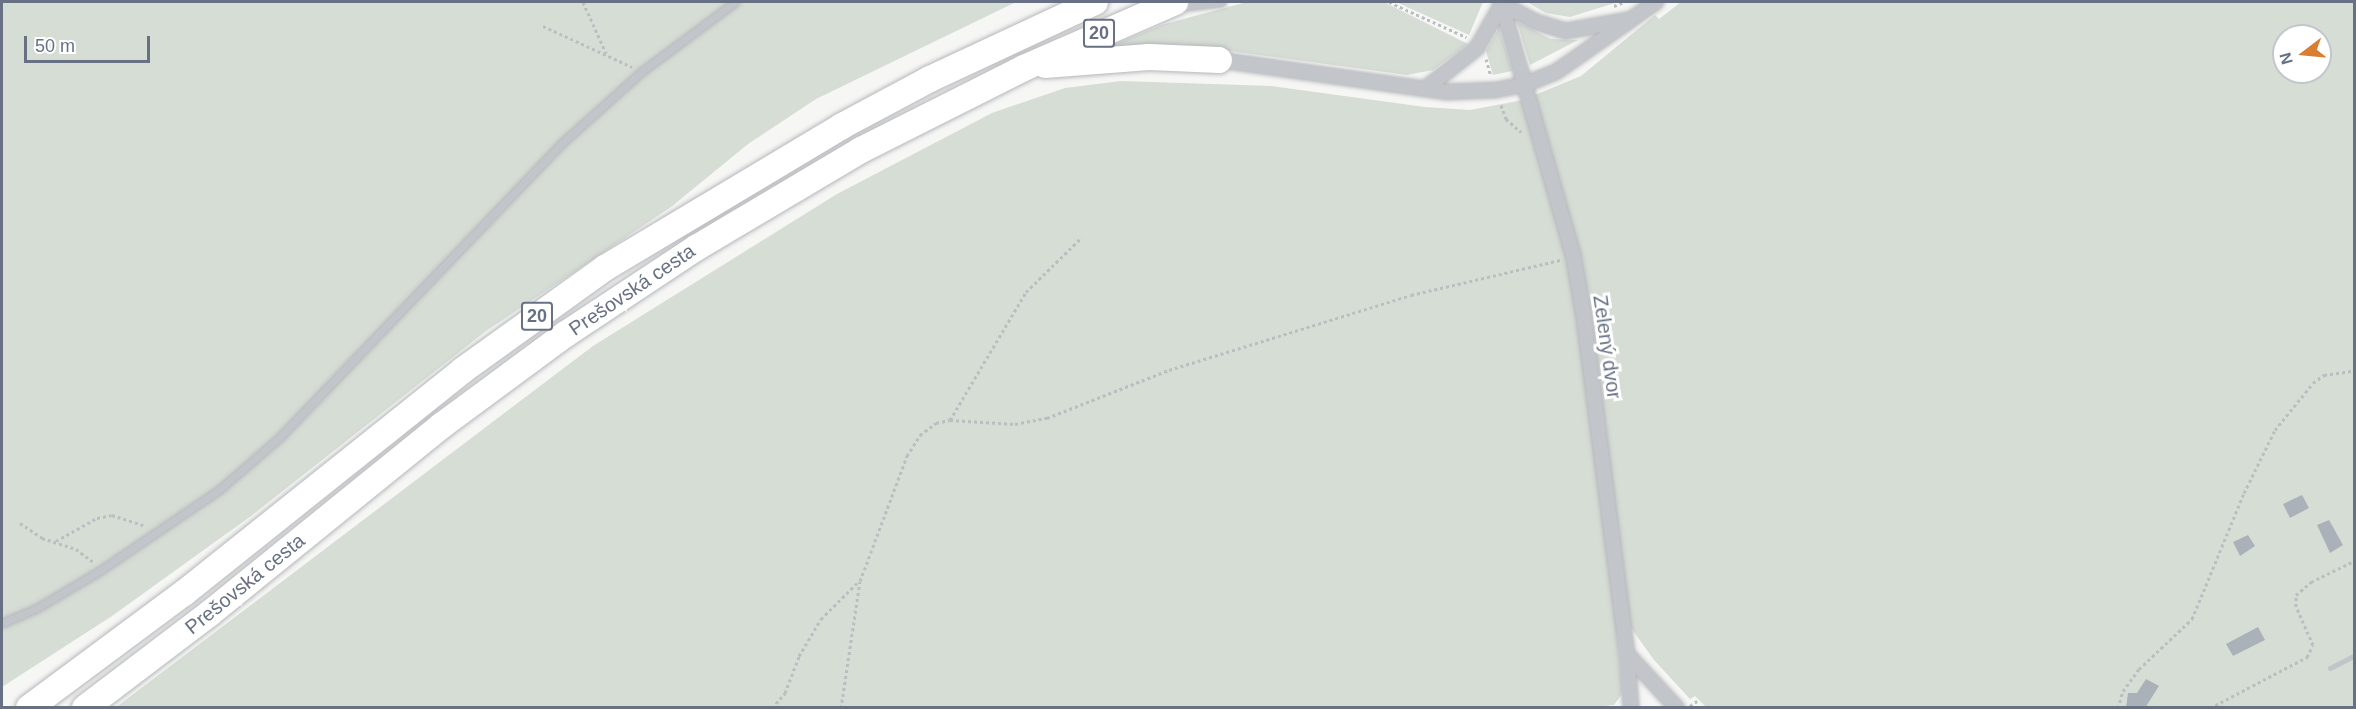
<!DOCTYPE html>
<html>
<head>
<meta charset="utf-8">
<style>
  body { margin:0 }
  #map { position:relative; width:2356px; height:709px; overflow:hidden; background:#f6f6f4; font-family:Helvetica,sans-serif }
  div>[style] { position:absolute }
  [style*='--x'] { left:calc(var(--x)*1px); top:calc(var(--y)*1px); width:calc(var(--w)*1px); rotate:calc(var(--a)*1deg) }
  .green>* { inset:0; background:#d6ddd5 }
  .stream>* { height:5px; margin:-2.5px; padding:0 2.5px; transform-origin:2.5px; border-radius:2.5px; background:#bec5cb }
  .building>* { inset:0; background:#abb1b8 }
  .path>* { height:3px; margin-top:-1.5px; transform-origin:0; background:repeating-linear-gradient(90deg,#bcbdc0 0 3px,transparent 0 6px) }
  .roads { filter:drop-shadow(0 0 2px #b5b7bb) drop-shadow(0 0 2px #b5b7bb) }
  .lane>* { height:7px; margin:-3.5px; padding:0 3.5px; transform-origin:3.5px; border-radius:3.5px; background:#c2c5c9 }
  .street>* { height:14px; margin:-7px; padding:0 7px; transform-origin:7px; border-radius:7px; background:#c2c5c9 }
  .highway>* { height:26px; margin:-13px; padding:0 13px; transform-origin:13px; border-radius:13px; background:#fff }
  span { translate:-50% -50%; white-space:nowrap; text-align:center; line-height:1.15; -webkit-text-stroke:6px #fff; paint-order:stroke }
  .shield-label span { padding:2px 4px; background:#fff; border:2px solid; border-radius:4px; -webkit-text-stroke-width:0 }
  .shield-label { font-size:18px; color:#677183; font-weight:700 }
  .street-label { font-size:20px; color:#677183 }
  .frame { position:absolute; inset:0; border:3px solid #677183; pointer-events:none }
  .north { position:absolute; left:2272px; top:24px; width:60px; height:60px; box-sizing:border-box; background:#fff; border:2px solid #c2c6cd; border-radius:50%; rotate:254deg; font-size:16px; font-weight:700; line-height:24px; text-align:center; color:#677183 }
  .north::after { content:''; display:block; margin:auto; width:21px; height:27px; background:#d97d31; clip-path:polygon(50% 0,100% 100%,50% 72%,0 100%) }
  .scale { position:absolute; left:24px; top:36px; width:126px; height:27px; box-sizing:border-box; border:3px solid #677183; border-top:0; padding-left:8px; font-size:18px; line-height:21px; white-space:nowrap; color:#677183; -webkit-text-stroke:4px #fff; paint-order:stroke }
</style>
</head>
<body>
<div id="map">
  <div class="green">
    <i style="clip-path:polygon(2px 2px,1016px 2px,816px 99px,748px 144px,671px 207px,486px 331px,251px 516px,112px 616px,2px 687px)"></i>
    <i style="clip-path:polygon(1247px 2px,1384px 2px,1468px 44px,1433px 70px,1407px 75px,1222px 50px,1115px 49px,1113px 45px,1161px 25px)"></i>
    <i style="clip-path:polygon(1396px 2px,1483px 2px,1469px 35px)"></i>
    <i style="clip-path:polygon(1527px 2px,1618px 2px,1570px 17px,1546px 13px)"></i>
    <i style="clip-path:polygon(evenodd,1681px 2px,2354px 2px,2354px 707px,1706px 707px,1695px 696px,1690px 699px,1654px 660px,1629px 625px,1617px 633px,1622px 694px,1614px 705px,1604px 706px,115px 708px,593px 346px,837px 194px,992px 113px,1065px 88px,1121px 81px,1271px 86px,1425px 107px,1470px 110px,1523px 100px,1581px 76px,1655px 15px,1659px 19px,1681px 2px,2284px 36px,2320px 36px,2320px 72px,2284px 72px,2284px 36px)"></i>
    <i style="clip-path:polygon(1517px 22px,1551px 39px,1578px 40px,1530px 65px)"></i>
    <i style="clip-path:polygon(1499px 28px,1512px 71px,1493px 75px,1486px 51px)"></i>
  </div>
  <div class="stream">
    <i style="--x:2330;--y:668;--w:27;--a:-27"></i>
  </div>
  <div class="building">
    <i style="clip-path:polygon(2302px 495px,2309px 508px,2290px 518px,2283px 504px)"></i>
    <i style="clip-path:polygon(2329px 520px,2343px 545px,2330px 553px,2317px 525px)"></i>
    <i style="clip-path:polygon(2248px 535px,2255px 546px,2240px 556px,2233px 542px)"></i>
    <i style="clip-path:polygon(2258px 627px,2265px 640px,2233px 656px,2226px 644px)"></i>
    <i style="clip-path:polygon(2146px 679px,2159px 686px,2145px 708px,2126px 708px,2128px 693px,2137px 693px)"></i>
  </div>
  <div class="path">
    <i style="--x:583;--y:2;--w:56;--a:65.7"></i>
    <i style="--x:1389;--y:2;--w:85;--a:24.4"></i>
    <i style="--x:1614;--y:6;--w:11;--a:-22"></i>
    <i style="--x:543;--y:26;--w:98;--a:24.7"></i>
    <i style="--x:1486;--y:59;--w:18;--a:74"></i>
    <i style="--x:1501;--y:105;--w:15;--a:70"></i>
    <i style="--x:1506;--y:119;--w:20;--a:41"></i>
    <i style="--x:950;--y:420;--w:149;--a:-59.3"></i>
    <i style="--x:1026;--y:292;--w:78;--a:-44.5"></i>
    <i style="--x:20;--y:523;--w:27;--a:34"></i>
    <i style="--x:42;--y:538;--w:36;--a:18"></i>
    <i style="--x:76;--y:549;--w:21;--a:37"></i>
    <i style="--x:56;--y:541;--w:47;--a:-29.3"></i>
    <i style="--x:97;--y:518;--w:15;--a:-11"></i>
    <i style="--x:112;--y:515;--w:35;--a:18"></i>
    <i style="--x:1690;--y:706;--w:9;--a:-36"></i>
    <i style="--x:772;--y:708;--w:20;--a:-49"></i>
    <i style="--x:785;--y:693;--w:40;--a:-69"></i>
    <i style="--x:799;--y:656;--w:43;--a:-59.3"></i>
    <i style="--x:821;--y:619;--w:52;--a:-45"></i>
    <i style="--x:841;--y:708;--w:128;--a:-81.5"></i>
    <i style="--x:860;--y:581;--w:134;--a:-69.4"></i>
    <i style="--x:907;--y:456;--w:25;--a:-58"></i>
    <i style="--x:920;--y:435;--w:20;--a:-37"></i>
    <i style="--x:936;--y:423;--w:14;--a:-12"></i>
    <i style="--x:950;--y:420;--w:65;--a:3.5"></i>
    <i style="--x:1015;--y:424;--w:33;--a:-11"></i>
    <i style="--x:1047;--y:418;--w:131;--a:-21.5"></i>
    <i style="--x:1169;--y:370;--w:253;--a:-17.2"></i>
    <i style="--x:1411;--y:295;--w:153;--a:-13.2"></i>
    <i style="--x:2118;--y:708;--w:18;--a:-74"></i>
    <i style="--x:2123;--y:691;--w:27;--a:-54"></i>
    <i style="--x:2139;--y:669;--w:73;--a:-43.3"></i>
    <i style="--x:2192;--y:619;--w:136;--a:-67.6"></i>
    <i style="--x:2244;--y:493;--w:70;--a:-63.8"></i>
    <i style="--x:2275;--y:430;--w:60;--a:-51"></i>
    <i style="--x:2313;--y:383;--w:14;--a:-36"></i>
    <i style="--x:2324;--y:375;--w:30;--a:-8"></i>
    <i style="--x:2210;--y:708;--w:110;--a:-27.7"></i>
    <i style="--x:2307;--y:657;--w:13;--a:-63"></i>
    <i style="--x:2313;--y:645;--w:43;--a:-113.6"></i>
    <i style="--x:2296;--y:606;--w:11;--a:-90"></i>
    <i style="--x:2296;--y:595;--w:20;--a:-41"></i>
    <i style="--x:2311;--y:582;--w:48;--a:-26"></i>
  </div>
  <div class="roads">
    <div class="lane">
      <i style="--x:1179;--y:7;--w:43;--a:-6.6"></i>
      <i style="--x:2;--y:623;--w:38;--a:-23"></i>
      <i style="--x:37;--y:608;--w:74;--a:-30.7"></i>
      <i style="--x:101;--y:570;--w:144;--a:-34.2"></i>
      <i style="--x:220;--y:489;--w:79;--a:-40.9"></i>
      <i style="--x:280;--y:437;--w:407;--a:-46.2"></i>
      <i style="--x:562;--y:143;--w:106;--a:-41.9"></i>
      <i style="--x:641;--y:72;--w:117;--a:-36.7"></i>
    </div>
    <div class="street">
      <i style="--x:1501;--y:2;--w:262;--a:74.1"></i>
      <i style="--x:1573;--y:254;--w:65;--a:80.2"></i>
      <i style="--x:1584;--y:318;--w:339;--a:82.7"></i>
      <i style="--x:1627;--y:654;--w:54;--a:85.8"></i>
      <i style="--x:1502;--y:4;--w:38;--a:28"></i>
      <i style="--x:1536;--y:22;--w:31;--a:17"></i>
      <i style="--x:1566;--y:31;--w:62;--a:-10.2"></i>
      <i style="--x:1219;--y:60;--w:229;--a:8"></i>
      <i style="--x:1446;--y:92;--w:50;--a:-2.3"></i>
      <i style="--x:1496;--y:90;--w:31;--a:-11"></i>
      <i style="--x:1526;--y:84;--w:32;--a:-22"></i>
      <i style="--x:1556;--y:72;--w:122;--a:-35"></i>
      <i style="--x:1425;--y:89;--w:66;--a:-38.3"></i>
      <i style="--x:1477;--y:48;--w:51;--a:-60.4"></i>
      <i style="--x:1627;--y:654;--w:74;--a:47.2"></i>
    </div>
    <div class="highway">
      <i style="--x:1045;--y:65;--w:104;--a:-4.4"></i>
      <i style="--x:1149;--y:57;--w:70;--a:2.5"></i>
      <i style="--x:29;--y:708;--w:193;--a:-36.6"></i>
      <i style="--x:184;--y:593;--w:357;--a:-38.6"></i>
      <i style="--x:463;--y:370;--w:175;--a:-35.7"></i>
      <i style="--x:605;--y:268;--w:276;--a:-30.9"></i>
      <i style="--x:842;--y:126;--w:100;--a:-28.1"></i>
      <i style="--x:930;--y:79;--w:182;--a:-25"></i>
      <i style="--x:85;--y:708;--w:156;--a:-37.2"></i>
      <i style="--x:209;--y:614;--w:299;--a:-39"></i>
      <i style="--x:441;--y:426;--w:155;--a:-36.4"></i>
      <i style="--x:566;--y:334;--w:156;--a:-33.5"></i>
      <i style="--x:696;--y:248;--w:192;--a:-30.7"></i>
      <i style="--x:861;--y:150;--w:182;--a:-26.7"></i>
      <i style="--x:1024;--y:68;--w:165;--a:-23.6"></i>
    </div>
  </div>
  <div class="shield-label">
    <span style="left:1099px;top:33px">20</span>
    <span style="left:537px;top:316px">20</span>
  </div>
  <div class="street-label">
    <span style="left:632px;top:290px;rotate:-34deg">Prešovská cesta</span>
    <span style="left:1607px;top:347px;rotate:82deg">Zelený dvor</span>
    <span style="left:245px;top:584px;rotate:-39deg">Prešovská cesta</span>
  </div>
  <div class="frame"></div>
  <div class="north">N</div>
  <div class="scale">50 m</div>
</div>
</body>
</html>
